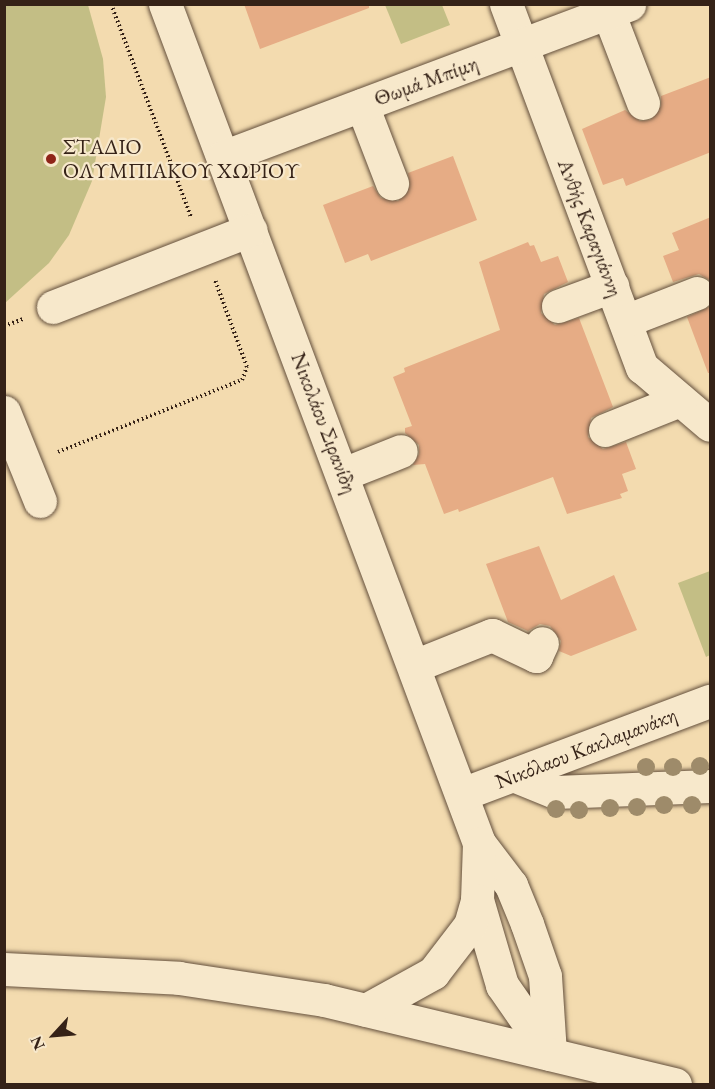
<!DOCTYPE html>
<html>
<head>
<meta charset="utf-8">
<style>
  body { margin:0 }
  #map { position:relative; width:715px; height:1089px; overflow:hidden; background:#f3dbaf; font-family:"EB Garamond",serif }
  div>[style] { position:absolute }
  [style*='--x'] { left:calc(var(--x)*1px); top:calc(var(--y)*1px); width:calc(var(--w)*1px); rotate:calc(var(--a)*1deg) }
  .green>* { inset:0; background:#c3be85 }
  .building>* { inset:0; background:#e6ac85 }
  .path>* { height:4px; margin-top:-2px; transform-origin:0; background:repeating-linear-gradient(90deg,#352217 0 1.5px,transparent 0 4.5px) }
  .roads { filter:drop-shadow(0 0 2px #64503d) drop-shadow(0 0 2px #64503d) }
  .street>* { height:33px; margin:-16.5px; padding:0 16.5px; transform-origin:16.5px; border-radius:16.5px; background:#f7e8cb }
  .trees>* { width:18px; height:18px; margin:-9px; border-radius:50%; background:#9e8b6a }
  .dots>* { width:16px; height:16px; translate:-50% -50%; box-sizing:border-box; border:3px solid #f7e8cb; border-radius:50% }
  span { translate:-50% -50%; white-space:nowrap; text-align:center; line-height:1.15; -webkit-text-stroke:4.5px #f7e8cb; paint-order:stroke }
  .street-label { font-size:21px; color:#352217 }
  .poi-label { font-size:21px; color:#352217 }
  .left { translate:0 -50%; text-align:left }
  .frame { position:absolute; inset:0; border:6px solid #352217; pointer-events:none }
  .north { position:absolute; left:24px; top:1005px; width:60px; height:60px; -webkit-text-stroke:4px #f7e8cb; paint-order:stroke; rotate:244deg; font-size:16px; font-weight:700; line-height:24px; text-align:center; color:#352217 }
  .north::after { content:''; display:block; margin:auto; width:21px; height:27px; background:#352217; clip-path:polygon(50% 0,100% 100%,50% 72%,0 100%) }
</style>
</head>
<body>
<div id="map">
  <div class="green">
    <i style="clip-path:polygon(5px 4px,88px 5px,103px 59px,106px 97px,92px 181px,69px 235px,49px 263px,5px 303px)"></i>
    <i style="clip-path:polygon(385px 5px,442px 5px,450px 25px,401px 44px)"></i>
    <i style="clip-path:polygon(710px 571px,710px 655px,706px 657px,678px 583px)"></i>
  </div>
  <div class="building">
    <i style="clip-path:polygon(244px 4px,369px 4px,369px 8px,260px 49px)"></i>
    <i style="clip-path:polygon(711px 77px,711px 152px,626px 186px,623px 178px,603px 185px,582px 129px,625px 110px,640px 121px,650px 120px,661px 106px,661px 96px)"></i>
    <i style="clip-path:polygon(453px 156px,477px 220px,371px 261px,368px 254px,345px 263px,323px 205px,373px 186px,381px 198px,398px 201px,410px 186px,408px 173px)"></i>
    <i style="clip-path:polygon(711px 217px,711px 281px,699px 274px,673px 282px,663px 256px,679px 250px,672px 233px)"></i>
    <i style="clip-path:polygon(528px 242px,530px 246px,534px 245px,541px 262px,558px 256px,568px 282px,544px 294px,541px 313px,555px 325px,579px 318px,613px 407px,591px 418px,588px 437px,603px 449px,626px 442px,636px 469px,622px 474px,628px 491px,620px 494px,622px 498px,567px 514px,553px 477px,459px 512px,458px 509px,444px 514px,425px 464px,413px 465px,419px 454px,419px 445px,405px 433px,405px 428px,412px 426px,393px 377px,405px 372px,404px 368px,500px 330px,479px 262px)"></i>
    <i style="clip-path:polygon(711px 306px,711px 373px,708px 373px,687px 317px)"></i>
    <i style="clip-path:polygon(539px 546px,561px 600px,614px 575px,637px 630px,571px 656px,559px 651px,561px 641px,550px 626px,540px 624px,528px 631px,508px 622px,486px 564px)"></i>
  </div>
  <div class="path">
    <i style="--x:111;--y:4;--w:228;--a:69.4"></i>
    <i style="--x:4;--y:326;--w:20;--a:-20"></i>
    <i style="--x:58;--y:452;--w:198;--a:-21.4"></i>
    <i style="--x:242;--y:380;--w:14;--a:-69"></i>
    <i style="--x:247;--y:367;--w:93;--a:-110.2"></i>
  </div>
  <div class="roads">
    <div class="street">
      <i style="--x:165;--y:4;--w:896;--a:69.48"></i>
      <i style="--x:479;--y:843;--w:53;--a:52.7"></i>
      <i style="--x:511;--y:885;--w:42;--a:67.7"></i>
      <i style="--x:527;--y:924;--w:55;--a:70.9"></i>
      <i style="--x:545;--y:976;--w:78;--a:86.3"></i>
      <i style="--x:506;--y:4;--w:388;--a:69.5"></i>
      <i style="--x:642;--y:367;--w:89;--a:40.5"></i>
      <i style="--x:605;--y:4;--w:106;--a:69"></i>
      <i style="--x:362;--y:105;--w:84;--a:69"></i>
      <i style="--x:223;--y:157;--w:434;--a:-20.6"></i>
      <i style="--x:558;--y:306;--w:58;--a:-20.3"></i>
      <i style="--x:53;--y:307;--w:212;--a:-21.3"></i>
      <i style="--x:625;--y:321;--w:77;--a:-21.3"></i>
      <i style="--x:4;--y:412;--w:96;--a:68"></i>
      <i style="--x:605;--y:430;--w:81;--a:-21.8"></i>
      <i style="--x:343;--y:474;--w:62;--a:-21.6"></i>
      <i style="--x:414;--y:666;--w:84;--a:-21.7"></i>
      <i style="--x:492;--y:635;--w:49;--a:25.5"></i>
      <i style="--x:536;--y:656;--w:14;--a:-65"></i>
      <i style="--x:513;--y:775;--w:45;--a:22"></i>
      <i style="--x:555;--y:792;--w:155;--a:-2.2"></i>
      <i style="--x:462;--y:794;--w:265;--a:-20.6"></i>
      <i style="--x:479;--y:843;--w:57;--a:92"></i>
      <i style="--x:477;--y:900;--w:89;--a:73.6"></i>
      <i style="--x:502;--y:985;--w:84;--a:55.2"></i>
      <i style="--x:4;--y:969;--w:175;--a:2.9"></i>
      <i style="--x:179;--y:978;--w:147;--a:8.6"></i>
      <i style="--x:324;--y:1000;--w:361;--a:13.5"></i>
      <i style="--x:366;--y:1010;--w:77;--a:-28.9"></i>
      <i style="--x:433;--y:973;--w:61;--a:-52.4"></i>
      <i style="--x:470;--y:925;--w:26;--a:-74"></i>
    </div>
  </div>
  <div class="trees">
    <i style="left:700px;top:766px"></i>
    <i style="left:646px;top:767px"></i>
    <i style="left:673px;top:767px"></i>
    <i style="left:664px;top:805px"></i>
    <i style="left:692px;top:805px"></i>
    <i style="left:637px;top:807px"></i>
    <i style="left:610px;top:808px"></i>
    <i style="left:556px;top:809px"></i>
    <i style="left:579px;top:810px"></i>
  </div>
  <div class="dots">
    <i style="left:51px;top:159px;background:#8f2418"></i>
  </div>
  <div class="street-label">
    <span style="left:426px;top:81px;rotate:-20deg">Θωμά Μπίμη</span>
    <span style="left:590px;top:228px;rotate:69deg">Ανθής Καραγιάννη</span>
    <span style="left:324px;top:423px;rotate:69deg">Νικολάου Σιρανίδη</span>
    <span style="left:586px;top:748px;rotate:-21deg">Νικόλαου Κακλαμανάκη</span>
  </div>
  <div class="poi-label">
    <span class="left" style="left:63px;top:159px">ΣΤΑΔΙΟ<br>ΟΛΥΜΠΙΑΚΟΥ ΧΩΡΙΟΥ</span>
  </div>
  <div class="frame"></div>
  <div class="north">N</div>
</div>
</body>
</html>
